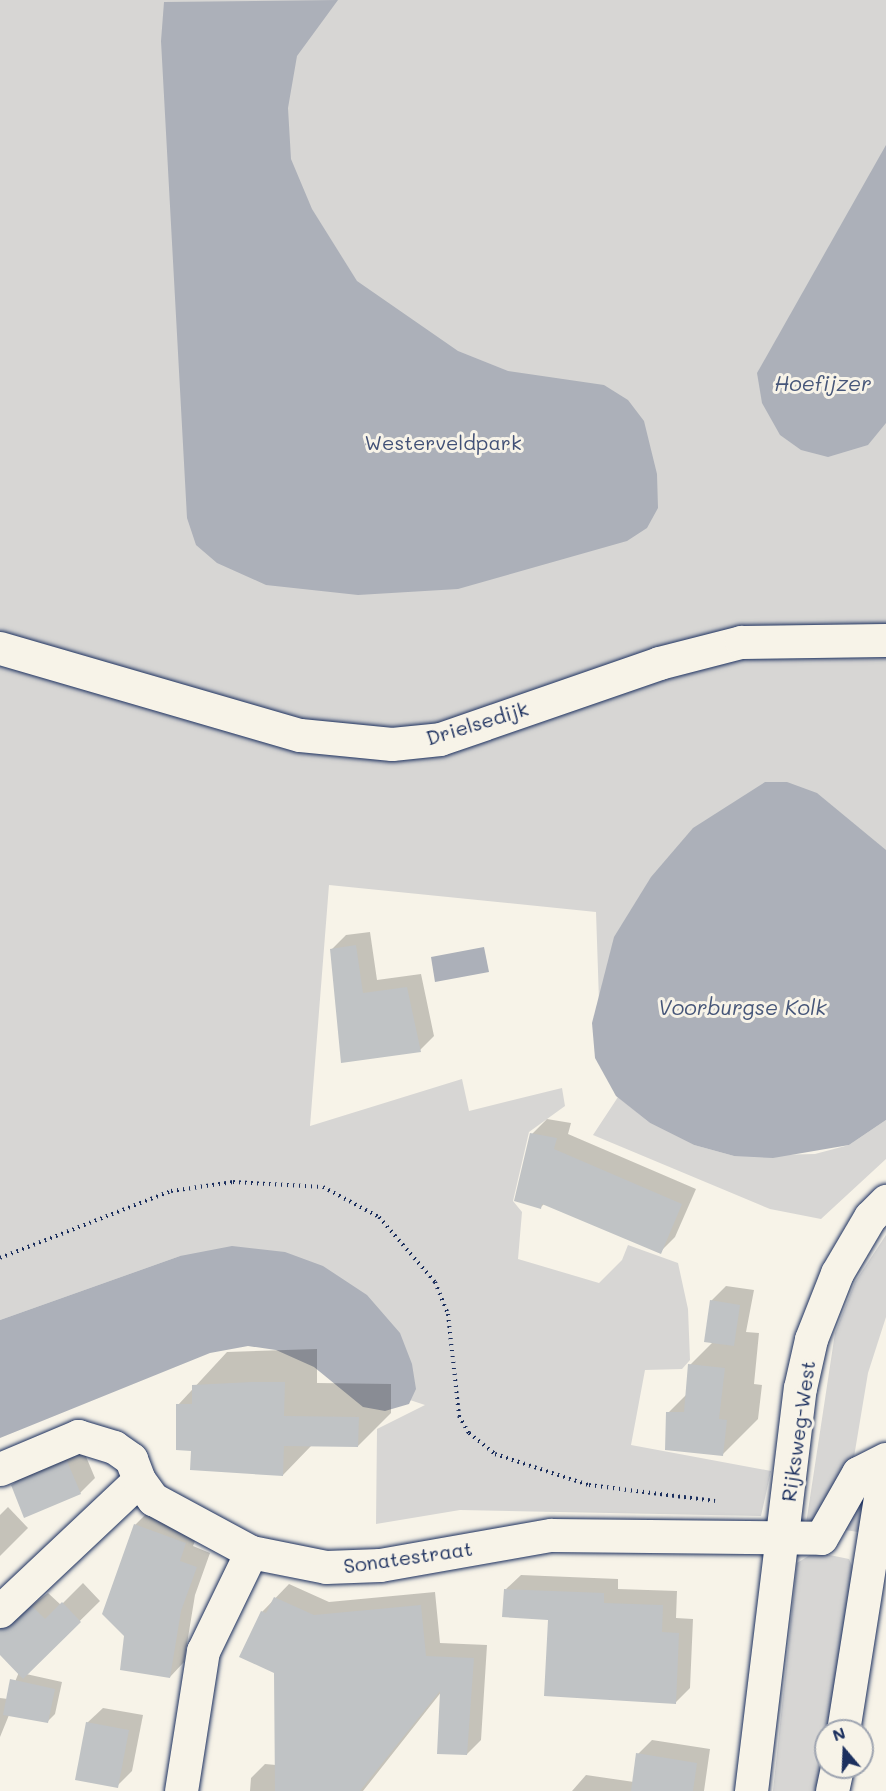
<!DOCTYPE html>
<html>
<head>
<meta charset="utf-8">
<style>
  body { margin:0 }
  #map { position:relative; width:886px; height:1791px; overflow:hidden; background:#f7f3e8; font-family:Mali,sans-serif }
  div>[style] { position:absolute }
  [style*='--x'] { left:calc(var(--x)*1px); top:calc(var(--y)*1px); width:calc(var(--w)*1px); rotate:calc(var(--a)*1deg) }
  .green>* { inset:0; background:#d7d6d4 }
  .water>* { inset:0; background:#acb0b9 }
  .shadow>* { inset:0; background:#0003 }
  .building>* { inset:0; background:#c0c3c5 }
  .path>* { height:4px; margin-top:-2px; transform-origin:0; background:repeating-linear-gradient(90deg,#1b2f5e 0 1.5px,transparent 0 6px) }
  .roads { filter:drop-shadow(0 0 2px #1b2f5e) drop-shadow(0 0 2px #1b2f5e) }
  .street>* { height:33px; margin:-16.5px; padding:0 16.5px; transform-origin:16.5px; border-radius:16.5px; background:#f7f3e8 }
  span { translate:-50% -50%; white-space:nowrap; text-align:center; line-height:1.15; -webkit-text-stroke:6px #f7f3e8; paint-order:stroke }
  .park-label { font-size:20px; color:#415076 }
  .street-label { font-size:20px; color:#1b2f5e }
  .water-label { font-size:21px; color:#465679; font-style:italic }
  .north { position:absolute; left:814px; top:1719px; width:60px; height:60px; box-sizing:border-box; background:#f7f3e8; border:2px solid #9fa5b1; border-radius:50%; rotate:341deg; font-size:16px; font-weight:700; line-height:24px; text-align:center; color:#1b2f5e }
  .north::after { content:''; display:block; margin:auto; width:21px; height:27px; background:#1b2f5e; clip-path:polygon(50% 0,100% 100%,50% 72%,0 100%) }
</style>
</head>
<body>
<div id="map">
  <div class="green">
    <i style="clip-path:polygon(0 0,886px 0,886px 1102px,600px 1030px,596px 912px,329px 885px,310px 1126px,462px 1079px,469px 1111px,562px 1088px,565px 1106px,529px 1132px,513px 1201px,522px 1212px,518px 1259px,599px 1283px,622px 1260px,628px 1245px,678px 1263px,688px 1309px,690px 1360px,682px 1369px,645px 1370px,631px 1445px,771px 1471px,761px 1516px,460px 1510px,376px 1524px,377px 1429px,425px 1405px,410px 1400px,415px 1389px,180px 1256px,0 1320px)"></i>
    <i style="clip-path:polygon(618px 1097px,650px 1123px,694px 1145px,734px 1156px,815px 1154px,849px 1145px,886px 1120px,886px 1159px,821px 1219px,770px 1209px,593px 1135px)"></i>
    <i style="clip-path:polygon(886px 1235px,886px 1317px,868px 1373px,853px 1463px,829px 1511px,806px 1524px,835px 1333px,855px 1282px)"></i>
    <i style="clip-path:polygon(864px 1482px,865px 1533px,838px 1529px)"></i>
    <i style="clip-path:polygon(815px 1552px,849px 1559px,854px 1570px,833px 1731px,826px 1731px,823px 1791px,773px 1791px,797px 1563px)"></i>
  </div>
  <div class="water">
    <i style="clip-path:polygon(338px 0,297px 56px,288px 108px,291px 159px,312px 209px,357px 281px,458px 351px,508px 371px,604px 385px,628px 400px,644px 421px,657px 474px,658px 508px,647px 528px,627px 541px,458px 589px,358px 595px,266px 585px,217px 563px,196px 545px,187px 518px,161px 41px,164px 2px)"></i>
    <i style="clip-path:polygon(886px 145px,886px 423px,868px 445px,828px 457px,801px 450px,780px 435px,762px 403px,757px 373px)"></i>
    <i style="clip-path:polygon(765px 782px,787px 782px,817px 793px,886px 850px,886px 1120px,849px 1145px,773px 1158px,734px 1156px,694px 1145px,650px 1123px,616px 1096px,595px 1058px,592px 1023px,614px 937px,651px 877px,693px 828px)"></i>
    <i style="clip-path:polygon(484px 947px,489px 972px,435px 982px,431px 957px)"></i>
    <i style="clip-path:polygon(232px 1246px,285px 1252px,323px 1266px,367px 1295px,400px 1333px,412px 1364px,416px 1389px,409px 1404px,385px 1411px,363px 1407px,314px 1367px,276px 1350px,248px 1346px,210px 1353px,0 1438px,0 1320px,180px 1256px)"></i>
  </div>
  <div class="shadow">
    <i style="clip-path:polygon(370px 932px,377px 980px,421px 974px,434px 1036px,420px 1050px,343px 1061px,332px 949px,346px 935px)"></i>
    <i style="clip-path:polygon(547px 1119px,571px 1123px,568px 1134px,696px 1189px,675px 1237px,660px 1252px,544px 1204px,540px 1208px,532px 1134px)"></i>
    <i style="clip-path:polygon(726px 1286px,754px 1290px,746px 1332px,759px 1333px,754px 1384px,762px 1385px,758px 1419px,722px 1455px,668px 1413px,687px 1394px,690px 1365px,713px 1342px,711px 1301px)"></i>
    <i style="clip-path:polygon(317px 1349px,317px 1383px,391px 1384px,391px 1413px,358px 1446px,312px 1445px,283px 1475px,193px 1450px,178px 1405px,227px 1352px)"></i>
    <i style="clip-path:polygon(82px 1447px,95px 1478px,80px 1493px,12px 1485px,27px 1470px)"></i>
    <i style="clip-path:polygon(8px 1507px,28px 1528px,0 1556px,0 1515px)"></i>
    <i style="clip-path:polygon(149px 1511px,200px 1529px,193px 1546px,210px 1553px,195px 1595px,184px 1662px,170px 1677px,135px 1525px)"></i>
    <i style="clip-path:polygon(521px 1575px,618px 1579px,618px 1589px,677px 1591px,676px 1618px,693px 1619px,690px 1688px,675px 1703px,506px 1589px)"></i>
    <i style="clip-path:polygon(83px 1583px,100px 1601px,26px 1674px,62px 1682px,55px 1714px,48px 1721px,9px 1715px,0 1737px,0 1698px,8px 1699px,19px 1672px,0 1653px,0 1630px,48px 1593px,61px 1605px)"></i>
    <i style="clip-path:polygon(289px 1584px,329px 1602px,435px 1592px,440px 1643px,487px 1645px,481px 1740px,467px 1754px,442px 1691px,363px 1791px,250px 1791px,251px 1778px,265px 1764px,276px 1765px,276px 1672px,262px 1612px)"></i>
    <i style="clip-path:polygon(103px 1708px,143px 1715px,132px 1771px,117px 1786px,87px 1723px)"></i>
    <i style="clip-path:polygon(652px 1740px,710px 1749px,704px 1791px,572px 1791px,586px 1775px,634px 1782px,638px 1754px)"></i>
  </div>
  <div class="building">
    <i style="clip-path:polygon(356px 945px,363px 993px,407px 987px,421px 1052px,341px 1063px,330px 949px)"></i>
    <i style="clip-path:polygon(530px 1133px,557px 1138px,554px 1149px,682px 1204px,661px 1254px,542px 1204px,541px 1209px,514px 1201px)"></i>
    <i style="clip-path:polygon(710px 1300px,740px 1305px,734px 1346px,704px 1342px)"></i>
    <i style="clip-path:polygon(688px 1364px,725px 1368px,719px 1419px,727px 1420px,723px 1456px,665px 1450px,666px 1412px,684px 1412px)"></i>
    <i style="clip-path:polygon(252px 1382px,285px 1382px,284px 1416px,359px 1417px,358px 1447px,284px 1446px,283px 1476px,190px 1470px,191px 1451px,176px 1450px,176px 1404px,192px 1404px,192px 1385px)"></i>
    <i style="clip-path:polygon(67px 1461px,81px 1494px,24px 1518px,11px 1485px)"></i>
    <i style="clip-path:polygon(134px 1524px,186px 1543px,180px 1561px,197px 1567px,181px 1611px,170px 1678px,120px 1670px,124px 1636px,102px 1614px)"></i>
    <i style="clip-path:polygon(504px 1589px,604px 1593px,604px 1603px,663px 1605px,662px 1632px,679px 1633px,676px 1704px,544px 1696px,548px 1620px,502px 1617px)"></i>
    <i style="clip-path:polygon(274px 1597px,314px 1615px,421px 1605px,426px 1656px,474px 1658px,467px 1755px,437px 1754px,440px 1691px,360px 1791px,275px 1791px,274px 1673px,239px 1657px,261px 1611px,266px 1613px)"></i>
    <i style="clip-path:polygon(62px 1602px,81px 1622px,23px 1679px,0 1655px,0 1629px,32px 1606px,45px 1619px)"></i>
    <i style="clip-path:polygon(10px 1679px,55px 1689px,48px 1723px,3px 1715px)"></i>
    <i style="clip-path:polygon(86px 1722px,129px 1730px,118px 1788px,75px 1780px)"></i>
    <i style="clip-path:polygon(636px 1753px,697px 1763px,693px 1791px,631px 1791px)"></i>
  </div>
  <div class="path">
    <i style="--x:0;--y:1258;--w:184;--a:-21.4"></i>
    <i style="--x:171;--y:1191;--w:63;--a:-8.3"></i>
    <i style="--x:233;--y:1182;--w:90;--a:3.2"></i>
    <i style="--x:323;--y:1187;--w:64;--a:28.2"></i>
    <i style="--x:379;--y:1217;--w:86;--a:49.3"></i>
    <i style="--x:435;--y:1282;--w:35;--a:68"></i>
    <i style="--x:448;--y:1314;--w:103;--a:83.8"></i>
    <i style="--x:459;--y:1416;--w:20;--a:60"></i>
    <i style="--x:469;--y:1433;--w:33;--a:39"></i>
    <i style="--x:495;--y:1454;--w:99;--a:18.3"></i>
    <i style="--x:589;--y:1485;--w:127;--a:7.2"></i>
  </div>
  <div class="roads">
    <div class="street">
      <i style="--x:0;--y:648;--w:312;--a:16.2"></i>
      <i style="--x:300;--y:735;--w:92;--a:5.6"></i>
      <i style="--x:392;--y:744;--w:48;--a:-5.9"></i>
      <i style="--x:440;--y:739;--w:232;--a:-19.1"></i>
      <i style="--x:659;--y:663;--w:85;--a:-14.4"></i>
      <i style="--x:741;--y:642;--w:145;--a:-0.8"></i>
      <i style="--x:0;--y:1469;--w:85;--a:-22.9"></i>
      <i style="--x:78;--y:1436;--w:38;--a:17"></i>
      <i style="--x:114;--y:1447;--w:21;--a:35"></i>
      <i style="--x:131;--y:1459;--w:22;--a:69"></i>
      <i style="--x:0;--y:1611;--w:191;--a:-43.3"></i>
      <i style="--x:139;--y:1480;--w:24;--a:54"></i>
      <i style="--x:153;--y:1499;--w:111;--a:28.4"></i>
      <i style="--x:251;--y:1552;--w:76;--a:11.3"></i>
      <i style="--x:326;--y:1567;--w:54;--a:-2.1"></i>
      <i style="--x:380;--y:1565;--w:174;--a:-10"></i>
      <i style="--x:551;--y:1535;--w:270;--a:0.6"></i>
      <i style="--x:821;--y:1538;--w:75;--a:-60.4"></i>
      <i style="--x:858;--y:1473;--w:31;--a:-27"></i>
      <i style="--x:843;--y:1731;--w:274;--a:-81"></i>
      <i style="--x:181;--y:1791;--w:142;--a:-81.1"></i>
      <i style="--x:203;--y:1651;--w:110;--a:-64.1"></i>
      <i style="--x:751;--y:1791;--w:406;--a:-83.1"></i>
      <i style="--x:800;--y:1388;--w:50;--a:-77.3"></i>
      <i style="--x:811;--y:1339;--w:71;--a:-68.5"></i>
      <i style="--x:837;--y:1273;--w:65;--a:-59.5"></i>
      <i style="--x:870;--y:1217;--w:23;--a:-45"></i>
      <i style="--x:832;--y:1791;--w:25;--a:-78"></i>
    </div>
  </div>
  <div class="park-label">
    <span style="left:443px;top:442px">Westerveldpark</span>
  </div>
  <div class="street-label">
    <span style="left:477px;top:723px;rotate:-17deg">Drielsedijk</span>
    <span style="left:798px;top:1431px;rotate:-82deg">Rijksweg-West</span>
    <span style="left:408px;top:1557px;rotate:-8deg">Sonatestraat</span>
  </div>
  <div class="water-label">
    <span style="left:823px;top:383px">Hoefijzer</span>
    <span style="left:742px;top:1007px">Voorburgse Kolk</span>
  </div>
  <div class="north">N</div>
</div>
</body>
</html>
